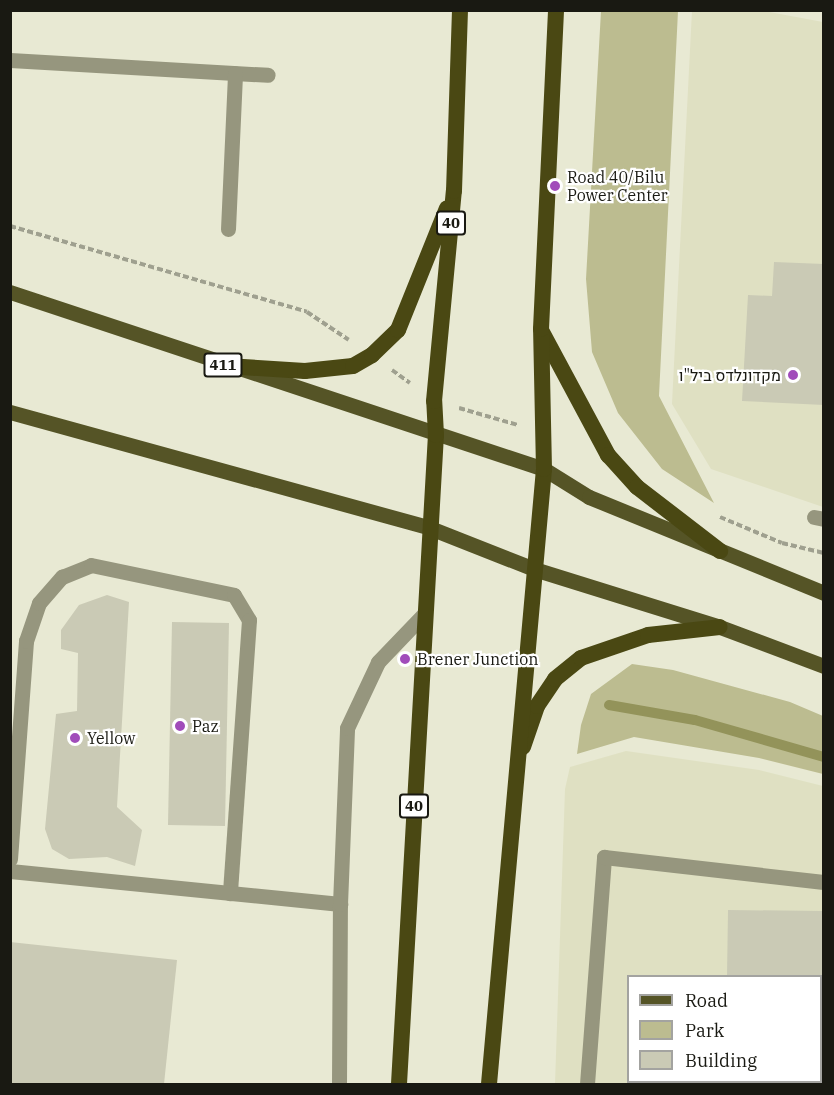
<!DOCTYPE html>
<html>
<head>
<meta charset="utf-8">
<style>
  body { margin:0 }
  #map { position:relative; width:834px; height:1095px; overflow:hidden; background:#e8e9d3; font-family:"IBM Plex Serif",Heebo,serif }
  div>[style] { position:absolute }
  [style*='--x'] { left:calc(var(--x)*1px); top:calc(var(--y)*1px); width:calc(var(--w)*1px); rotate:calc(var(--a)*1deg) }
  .built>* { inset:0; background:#dfe0c2 }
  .green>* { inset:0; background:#bcbc90 }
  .stream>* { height:10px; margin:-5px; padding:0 5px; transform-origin:5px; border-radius:5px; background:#93935a }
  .building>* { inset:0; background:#cacab5 }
  .path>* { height:4px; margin-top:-2px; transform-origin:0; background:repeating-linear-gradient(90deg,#9fa08f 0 6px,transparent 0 9px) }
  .service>* { height:15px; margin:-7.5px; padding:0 7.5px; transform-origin:7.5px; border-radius:7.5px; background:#96967e }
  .minor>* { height:15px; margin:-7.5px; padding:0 7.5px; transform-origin:7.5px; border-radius:7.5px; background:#96967e }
  .primary>* { height:15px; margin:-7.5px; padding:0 7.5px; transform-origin:7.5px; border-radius:7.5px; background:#555426 }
  .trunk>* { height:16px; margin:-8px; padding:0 8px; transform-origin:8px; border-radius:8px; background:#4a4813 }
  .dots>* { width:16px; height:16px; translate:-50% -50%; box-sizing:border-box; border:3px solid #fff; border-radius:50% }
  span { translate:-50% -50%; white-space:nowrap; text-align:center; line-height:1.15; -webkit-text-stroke:4.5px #fff; paint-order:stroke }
  .shield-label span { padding:2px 4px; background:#fff; border:2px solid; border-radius:4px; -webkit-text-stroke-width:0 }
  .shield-label { font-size:15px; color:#191912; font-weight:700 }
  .poi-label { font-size:16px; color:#191912 }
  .left { translate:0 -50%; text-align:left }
  .right { translate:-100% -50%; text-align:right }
  .frame { position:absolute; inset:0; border:12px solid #191912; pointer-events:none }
  .legend { position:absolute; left:627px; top:975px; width:195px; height:108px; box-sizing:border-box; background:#fff; border:2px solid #a3a3a0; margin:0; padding:8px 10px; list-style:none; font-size:18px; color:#191912 }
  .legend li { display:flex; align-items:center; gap:12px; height:30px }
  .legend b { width:30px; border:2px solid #a3a3a0 }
</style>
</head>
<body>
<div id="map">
  <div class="built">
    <i style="clip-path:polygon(692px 11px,764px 11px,823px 22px,823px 507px,711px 469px,672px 404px)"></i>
    <i style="clip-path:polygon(evenodd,626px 751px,759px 770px,823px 786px,823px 1084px,555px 1084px,565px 789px,570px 767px,626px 751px,628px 976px,820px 976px,820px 1082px,628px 1082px,628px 976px)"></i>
  </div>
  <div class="green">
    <i style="clip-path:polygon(601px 11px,678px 11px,659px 396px,714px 503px,662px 469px,618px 413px,592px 352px,586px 279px)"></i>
    <i style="clip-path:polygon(632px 664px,673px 670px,790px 702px,823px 716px,823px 774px,759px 758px,634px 737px,577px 754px,581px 725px,591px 694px)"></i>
  </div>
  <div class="stream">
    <i style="--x:609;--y:705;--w:87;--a:9.9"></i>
    <i style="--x:695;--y:720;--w:134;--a:16"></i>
  </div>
  <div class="building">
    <i style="clip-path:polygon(774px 262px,824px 264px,824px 405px,742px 401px,748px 295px,772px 296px)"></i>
    <i style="clip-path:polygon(107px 595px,129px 602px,117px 807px,142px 830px,135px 866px,107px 857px,69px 859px,52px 849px,45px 829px,56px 714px,77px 711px,78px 653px,61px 649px,61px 630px,79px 605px)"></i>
    <i style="clip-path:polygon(172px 622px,229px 623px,225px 826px,168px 825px)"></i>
    <i style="clip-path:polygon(728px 910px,824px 911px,824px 976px,727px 976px)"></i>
    <i style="clip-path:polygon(10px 942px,177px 960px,164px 1084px,10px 1083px)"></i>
  </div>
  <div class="path">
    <i style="--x:10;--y:226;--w:309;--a:16.1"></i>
    <i style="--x:307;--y:312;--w:50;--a:33.7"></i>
    <i style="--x:392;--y:370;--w:22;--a:36"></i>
    <i style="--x:459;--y:408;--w:61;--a:16.1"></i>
    <i style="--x:720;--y:517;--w:67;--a:22.8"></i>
    <i style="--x:782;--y:543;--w:43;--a:13.4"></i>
  </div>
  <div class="service">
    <i style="--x:10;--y:60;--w:258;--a:3.3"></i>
    <i style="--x:228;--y:229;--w:156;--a:-87.4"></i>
    <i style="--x:814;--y:517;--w:10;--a:11"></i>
    <i style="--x:10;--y:859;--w:219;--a:-85.8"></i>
    <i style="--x:26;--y:641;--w:40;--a:-71.1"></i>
    <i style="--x:39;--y:603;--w:35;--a:-49"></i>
    <i style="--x:62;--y:577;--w:31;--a:-22"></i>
    <i style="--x:91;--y:565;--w:146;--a:11.8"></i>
    <i style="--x:234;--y:595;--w:29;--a:59"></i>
    <i style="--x:249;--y:620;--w:274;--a:94"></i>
    <i style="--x:10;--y:871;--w:332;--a:5.7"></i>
    <i style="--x:339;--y:1084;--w:180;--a:-89.7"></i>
    <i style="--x:340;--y:904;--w:176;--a:-87.7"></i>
    <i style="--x:347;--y:728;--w:73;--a:-64.8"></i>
    <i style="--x:378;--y:662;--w:68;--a:-46.2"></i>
  </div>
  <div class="minor">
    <i style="--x:587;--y:1084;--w:228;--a:-85.7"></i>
    <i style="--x:604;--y:857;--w:221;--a:6.5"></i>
  </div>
  <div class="primary">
    <i style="--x:10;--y:292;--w:563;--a:18.34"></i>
    <i style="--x:544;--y:469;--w:53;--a:31.9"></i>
    <i style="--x:589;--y:497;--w:254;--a:22.2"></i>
    <i style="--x:10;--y:412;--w:436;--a:15.4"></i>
    <i style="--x:430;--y:528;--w:112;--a:21.5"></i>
    <i style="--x:534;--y:569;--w:195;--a:17.3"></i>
    <i style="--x:720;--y:627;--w:111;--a:20.6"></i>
  </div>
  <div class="trunk">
    <i style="--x:542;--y:332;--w:140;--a:61.8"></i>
    <i style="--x:608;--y:455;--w:43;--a:47.8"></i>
    <i style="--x:637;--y:487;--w:105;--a:37.6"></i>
    <i style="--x:227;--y:366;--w:78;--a:3.7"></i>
    <i style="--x:305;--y:371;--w:48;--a:-5.9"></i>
    <i style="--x:353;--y:366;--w:22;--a:-30"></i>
    <i style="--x:372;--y:355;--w:36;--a:-44"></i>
    <i style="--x:398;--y:330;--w:131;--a:-68.1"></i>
    <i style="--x:523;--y:747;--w:43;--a:-71.1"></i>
    <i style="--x:537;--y:706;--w:32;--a:-56"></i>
    <i style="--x:555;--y:679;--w:33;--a:-39"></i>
    <i style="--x:581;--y:658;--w:71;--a:-18.9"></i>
    <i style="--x:648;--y:635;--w:72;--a:-6.3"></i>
    <i style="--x:399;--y:1084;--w:650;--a:-86.74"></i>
    <i style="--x:436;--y:435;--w:34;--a:-93"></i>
    <i style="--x:434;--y:401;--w:211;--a:-84.6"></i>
    <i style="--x:454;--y:191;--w:181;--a:-88.1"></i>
    <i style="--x:489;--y:1084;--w:617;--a:-84.89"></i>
    <i style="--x:544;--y:469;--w:140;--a:-91.2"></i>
    <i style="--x:541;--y:329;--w:319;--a:-87.3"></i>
  </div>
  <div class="dots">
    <i style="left:555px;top:186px;background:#a14cba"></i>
    <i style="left:793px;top:375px;background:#a14cba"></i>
    <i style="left:405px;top:659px;background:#a14cba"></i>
    <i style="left:180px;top:726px;background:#a14cba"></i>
    <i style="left:75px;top:738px;background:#a14cba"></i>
  </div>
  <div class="shield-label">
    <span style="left:451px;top:223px">40</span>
    <span style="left:223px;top:365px">411</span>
    <span style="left:414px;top:806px">40</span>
  </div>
  <div class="poi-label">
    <span class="left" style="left:567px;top:186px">Road 40/Bilu<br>Power Center</span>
    <span class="right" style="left:781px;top:375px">מקדונלדס ביל"ו</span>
    <span class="left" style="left:417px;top:659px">Brener Junction</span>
    <span class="left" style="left:192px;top:726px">Paz</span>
    <span class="left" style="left:87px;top:738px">Yellow</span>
  </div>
  <div class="frame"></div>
  <ul class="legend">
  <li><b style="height:8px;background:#555426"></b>Road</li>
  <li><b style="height:16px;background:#bcbc90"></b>Park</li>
  <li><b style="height:16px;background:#cacab5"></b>Building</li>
  </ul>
</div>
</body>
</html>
